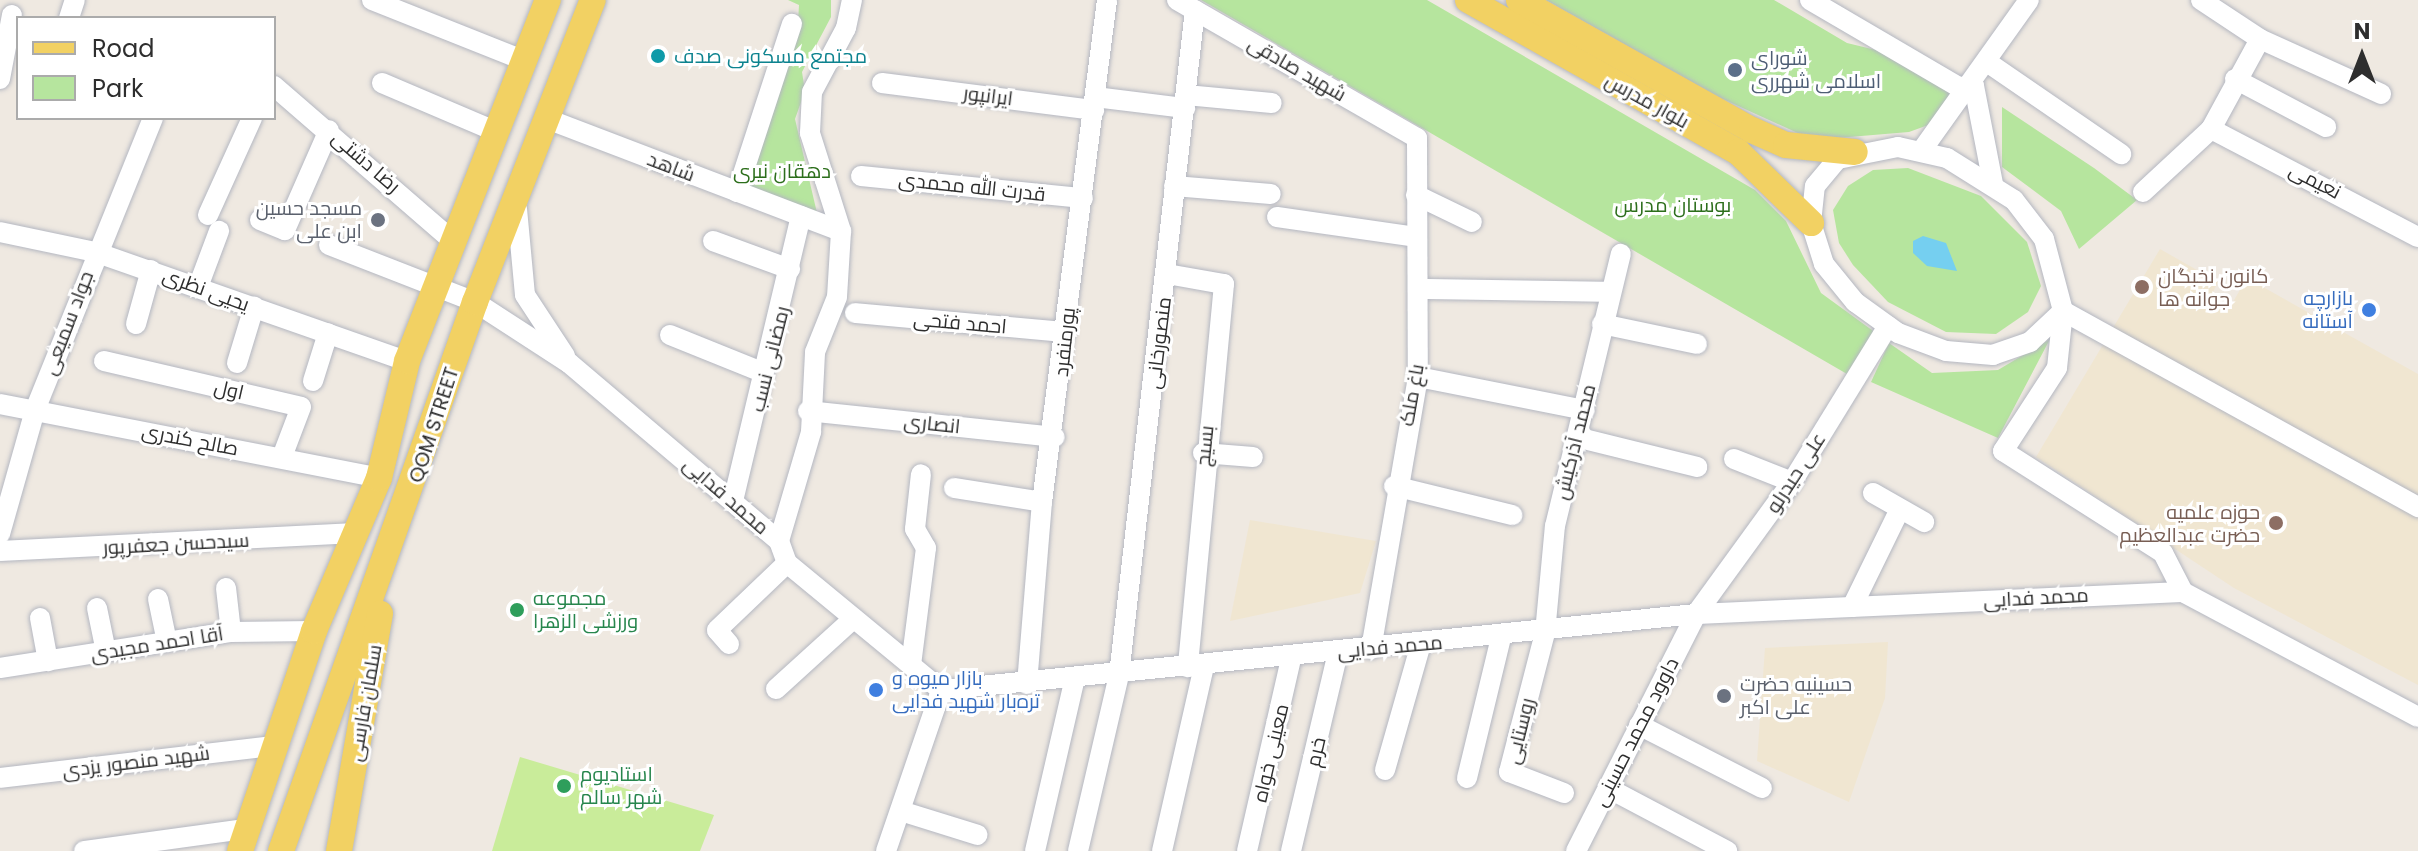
<!DOCTYPE html>
<html>
<head>
<meta charset="utf-8">
<style>
  body { margin:0 }
  #map { position:relative; width:2418px; height:851px; overflow:hidden; background:#efe9e1; font-family:Poppins,Cairo,sans-serif }
  div>[style] { position:absolute }
  [style*='--x'] { left:calc(var(--x)*1px); top:calc(var(--y)*1px); width:calc(var(--w)*1px); rotate:calc(var(--a)*1deg) }
  .education>* { inset:0; background:#f0e6d1 }
  .green>* { inset:0; background:#b6e59e }
  .pitch>* { inset:0; background:#c9ec9a }
  .water>* { inset:0; background:#75cff0 }
  .roads { filter:drop-shadow(0 0 2px #b4b7c1) drop-shadow(0 0 2px #b4b7c1) }
  .minor>* { height:20px; margin:-10px; padding:0 10px; transform-origin:10px; border-radius:10px; background:#fff }
  .major>* { height:26px; margin:-13px; padding:0 13px; transform-origin:13px; border-radius:13px; background:#f2d163 }
  .dots>* { width:22px; height:22px; translate:-50% -50%; box-sizing:border-box; border:4px solid #fff; border-radius:50% }
  span { translate:-50% -50%; white-space:nowrap; text-align:center; line-height:1.15; -webkit-text-stroke:6px #fff; paint-order:stroke }
  .culture-label { font-size:20px; color:#0d838f }
  .left { translate:0 -50%; text-align:left }
  .service-label { font-size:20px; color:#4e5e75 }
  .street-label { font-size:20px; color:#2e2e2e }
  .park-label { font-size:20px; color:#2c6e1b }
  .worship-label { font-size:20px; color:#5b616d }
  .right { translate:-100% -50%; text-align:right }
  .education-label { font-size:20px; color:#785e54 }
  .shop-label { font-size:20px; color:#366cbe }
  .leisure-label { font-size:20px; color:#27864d }
  .legend { position:absolute; left:16px; top:16px; width:260px; height:104px; box-sizing:border-box; background:#fff; border:2px solid #ababab; margin:0; padding:10px 14px; list-style:none; font-size:24px; color:#2e2e2e }
  .legend li { display:flex; align-items:center; gap:16px; height:40px }
  .legend b { width:40px; border:2px solid #ababab }
  .north { position:absolute; left:2322px; top:16px; width:80px; height:80px; -webkit-text-stroke:6px #fff; paint-order:stroke; rotate:0deg; font-size:22px; font-weight:700; line-height:32px; text-align:center; color:#2e2e2e }
  .north::after { content:''; display:block; margin:auto; width:28px; height:36px; background:#2e2e2e; clip-path:polygon(50% 0,100% 100%,50% 72%,0 100%) }
</style>
</head>
<body>
<div id="map">
  <div class="education">
    <i style="clip-path:polygon(2160px 249px,2218px 282px,2208px 302px,2227px 312px,2247px 278px,2418px 374px,2418px 685px,2234px 588px,2036px 457px)"></i>
    <i style="clip-path:polygon(1250px 520px,1376px 541px,1360px 593px,1230px 621px)"></i>
    <i style="clip-path:polygon(1888px 642px,1885px 698px,1849px 802px,1757px 761px,1765px 648px)"></i>
  </div>
  <div class="green">
    <i style="clip-path:polygon(788px 0,831px 0,831px 17px,802px 72px,805px 91px,795px 119px,817px 213px,748px 188px,798px 22px,799px 5px)"></i>
    <i style="clip-path:polygon(1201px 0,1427px 0,1755px 190px,1786px 221px,1821px 293px,1876px 333px,1847px 374px)"></i>
    <i style="clip-path:polygon(1546px 0,1774px 0,1847px 43px,1880px 51px,1957px 92px,1931px 124px,1909px 132px,1813px 140px,1714px 95px)"></i>
    <i style="clip-path:polygon(2002px 107px,2094px 168px,2137px 200px,2079px 249px,2061px 211px,2002px 167px)"></i>
    <i style="clip-path:polygon(1908px 168px,1981px 196px,2027px 242px,2041px 286px,2028px 312px,1996px 334px,1946px 332px,1888px 302px,1853px 265px,1839px 243px,1833px 210px,1848px 186px,1873px 170px)"></i>
    <i style="clip-path:polygon(2050px 339px,1998px 438px,1871px 382px,1889px 343px,1932px 373px,1998px 370px)"></i>
  </div>
  <div class="pitch">
    <i style="clip-path:polygon(520px 757px,714px 815px,700px 851px,492px 851px)"></i>
  </div>
  <div class="water">
    <i style="clip-path:polygon(1923px 236px,1946px 243px,1957px 271px,1927px 266px,1913px 253px,1913px 241px)"></i>
  </div>
  <div class="roads">
    <div class="minor">
      <i style="--x:372;--y:0;--w:165;--a:21.7"></i>
      <i style="--x:1177;--y:0;--w:277;--a:29.9"></i>
      <i style="--x:1417;--y:138;--w:239;--a:89.8"></i>
      <i style="--x:1418;--y:377;--w:276;--a:99.8"></i>
      <i style="--x:1810;--y:0;--w:173;--a:30.3"></i>
      <i style="--x:1959;--y:87;--w:15;--a:-4"></i>
      <i style="--x:2201;--y:0;--w:71;--a:33.5"></i>
      <i style="--x:2260;--y:39;--w:133;--a:24.4"></i>
      <i style="--x:69;--y:18;--w:19;--a:-72"></i>
      <i style="--x:1987;--y:62;--w:163;--a:34.5"></i>
      <i style="--x:0;--y:79;--w:65;--a:-79.4"></i>
      <i style="--x:2235;--y:79;--w:103;--a:27.8"></i>
      <i style="--x:382;--y:83;--w:125;--a:23.1"></i>
      <i style="--x:882;--y:83;--w:214;--a:7.3"></i>
      <i style="--x:274;--y:86;--w:238;--a:40.9"></i>
      <i style="--x:1974;--y:86;--w:100;--a:79"></i>
      <i style="--x:1186;--y:95;--w:86;--a:5.3"></i>
      <i style="--x:1095;--y:97;--w:91;--a:7"></i>
      <i style="--x:547;--y:119;--w:315;--a:20.9"></i>
      <i style="--x:2211;--y:129;--w:233;--a:27.6"></i>
      <i style="--x:1922;--y:150;--w:184;--a:-54.5"></i>
      <i style="--x:861;--y:176;--w:223;--a:5.7"></i>
      <i style="--x:1174;--y:186;--w:97;--a:4.7"></i>
      <i style="--x:737;--y:192;--w:177;--a:-71.9"></i>
      <i style="--x:2143;--y:192;--w:93;--a:-42.8"></i>
      <i style="--x:2211;--y:129;--w:102;--a:-61.4"></i>
      <i style="--x:1416;--y:195;--w:62;--a:25.7"></i>
      <i style="--x:517;--y:209;--w:86;--a:84.7"></i>
      <i style="--x:525;--y:295;--w:73;--a:56.7"></i>
      <i style="--x:208;--y:215;--w:107;--a:-65.6"></i>
      <i style="--x:1277;--y:217;--w:140;--a:8.2"></i>
      <i style="--x:260;--y:220;--w:27;--a:22"></i>
      <i style="--x:285;--y:230;--w:109;--a:-66.3"></i>
      <i style="--x:0;--y:232;--w:97;--a:11.9"></i>
      <i style="--x:95;--y:252;--w:330;--a:19.3"></i>
      <i style="--x:713;--y:241;--w:82;--a:20"></i>
      <i style="--x:329;--y:245;--w:157;--a:21.3"></i>
      <i style="--x:475;--y:302;--w:112;--a:33"></i>
      <i style="--x:569;--y:363;--w:275;--a:40.3"></i>
      <i style="--x:779;--y:541;--w:23;--a:70"></i>
      <i style="--x:787;--y:563;--w:200;--a:39.5"></i>
      <i style="--x:941;--y:690;--w:759;--a:-5.75"></i>
      <i style="--x:1696;--y:614;--w:487;--a:-2.6"></i>
      <i style="--x:2183;--y:592;--w:266;--a:28"></i>
      <i style="--x:1167;--y:274;--w:58;--a:10"></i>
      <i style="--x:1224;--y:284;--w:385;--a:95.4"></i>
      <i style="--x:198;--y:287;--w:60;--a:-69.4"></i>
      <i style="--x:1422;--y:289;--w:187;--a:0.9"></i>
      <i style="--x:2063;--y:311;--w:45;--a:136.8"></i>
      <i style="--x:2030;--y:342;--w:39;--a:161"></i>
      <i style="--x:1993;--y:355;--w:47;--a:-175.1"></i>
      <i style="--x:1946;--y:351;--w:51;--a:-159.4"></i>
      <i style="--x:1898;--y:333;--w:53;--a:-144.2"></i>
      <i style="--x:1855;--y:302;--w:49;--a:-129.2"></i>
      <i style="--x:1824;--y:264;--w:43;--a:-107.6"></i>
      <i style="--x:1811;--y:223;--w:37;--a:-84"></i>
      <i style="--x:1815;--y:186;--w:35;--a:-50"></i>
      <i style="--x:1838;--y:159;--w:61;--a:-11.3"></i>
      <i style="--x:1898;--y:147;--w:50;--a:12.7"></i>
      <i style="--x:1947;--y:158;--w:79;--a:32.1"></i>
      <i style="--x:2014;--y:200;--w:49;--a:52.4"></i>
      <i style="--x:2044;--y:239;--w:74;--a:75.2"></i>
      <i style="--x:2063;--y:311;--w:57;--a:96"></i>
      <i style="--x:2057;--y:368;--w:99;--a:123"></i>
      <i style="--x:2003;--y:451;--w:190;--a:32.5"></i>
      <i style="--x:2163;--y:553;--w:44;--a:62.9"></i>
      <i style="--x:2063;--y:311;--w:406;--a:28.9"></i>
      <i style="--x:855;--y:313;--w:211;--a:5.2"></i>
      <i style="--x:136;--y:324;--w:56;--a:-74.5"></i>
      <i style="--x:1602;--y:324;--w:97;--a:11.9"></i>
      <i style="--x:670;--y:335;--w:101;--a:22"></i>
      <i style="--x:104;--y:361;--w:202;--a:13.1"></i>
      <i style="--x:301;--y:407;--w:53;--a:110.8"></i>
      <i style="--x:237;--y:363;--w:59;--a:-73.1"></i>
      <i style="--x:1418;--y:377;--w:170;--a:11.2"></i>
      <i style="--x:313;--y:381;--w:50;--a:-72.6"></i>
      <i style="--x:0;--y:404;--w:386;--a:11"></i>
      <i style="--x:808;--y:411;--w:248;--a:6"></i>
      <i style="--x:1576;--y:437;--w:125;--a:13.9"></i>
      <i style="--x:1203;--y:453;--w:50;--a:4.6"></i>
      <i style="--x:1734;--y:459;--w:62;--a:21.6"></i>
      <i style="--x:1394;--y:486;--w:122;--a:13.8"></i>
      <i style="--x:954;--y:488;--w:89;--a:9"></i>
      <i style="--x:1873;--y:493;--w:59;--a:29.6"></i>
      <i style="--x:733;--y:501;--w:293;--a:-76.6"></i>
      <i style="--x:0;--y:534;--w:129;--a:-74.2"></i>
      <i style="--x:35;--y:410;--w:315;--a:-68"></i>
      <i style="--x:779;--y:541;--w:114;--a:-73.6"></i>
      <i style="--x:811;--y:432;--w:80;--a:-87.1"></i>
      <i style="--x:815;--y:352;--w:59;--a:-68.2"></i>
      <i style="--x:837;--y:297;--w:66;--a:-86.5"></i>
      <i style="--x:841;--y:231;--w:103;--a:-107.6"></i>
      <i style="--x:810;--y:133;--w:41;--a:-87.2"></i>
      <i style="--x:812;--y:92;--w:72;--a:-62"></i>
      <i style="--x:846;--y:28;--w:29;--a:-78"></i>
      <i style="--x:0;--y:551;--w:351;--a:-2.9"></i>
      <i style="--x:226;--y:588;--w:44;--a:83.5"></i>
      <i style="--x:158;--y:599;--w:44;--a:78.2"></i>
      <i style="--x:1852;--y:607;--w:109;--a:-63.9"></i>
      <i style="--x:97;--y:608;--w:45;--a:78.4"></i>
      <i style="--x:40;--y:618;--w:44;--a:79.5"></i>
      <i style="--x:729;--y:644;--w:18;--a:-131"></i>
      <i style="--x:717;--y:630;--w:97;--a:-43.7"></i>
      <i style="--x:911;--y:665;--w:118;--a:-82.7"></i>
      <i style="--x:926;--y:548;--w:22;--a:-120"></i>
      <i style="--x:915;--y:529;--w:55;--a:-83.8"></i>
      <i style="--x:0;--y:668;--w:234;--a:-8.9"></i>
      <i style="--x:231;--y:632;--w:83;--a:-0.7"></i>
      <i style="--x:1027;--y:684;--w:183;--a:-85.3"></i>
      <i style="--x:1042;--y:502;--w:506;--a:-82.62"></i>
      <i style="--x:776;--y:689;--w:105;--a:-42.3"></i>
      <i style="--x:1639;--y:725;--w:138;--a:27.1"></i>
      <i style="--x:1385;--y:770;--w:131;--a:-74.1"></i>
      <i style="--x:0;--y:778;--w:274;--a:-6.7"></i>
      <i style="--x:1467;--y:778;--w:145;--a:-76.4"></i>
      <i style="--x:1608;--y:788;--w:135;--a:27.9"></i>
      <i style="--x:1564;--y:793;--w:59;--a:-159.1"></i>
      <i style="--x:1509;--y:772;--w:144;--a:-75.5"></i>
      <i style="--x:1545;--y:633;--w:107;--a:-84.7"></i>
      <i style="--x:1555;--y:526;--w:280;--a:-76.4"></i>
      <i style="--x:904;--y:812;--w:77;--a:17.3"></i>
      <i style="--x:84;--y:851;--w:162;--a:-7.8"></i>
      <i style="--x:886;--y:851;--w:170;--a:-71.1"></i>
      <i style="--x:1035;--y:851;--w:178;--a:-77"></i>
      <i style="--x:1078;--y:851;--w:181;--a:-76.9"></i>
      <i style="--x:1119;--y:675;--w:669;--a:-83.48"></i>
      <i style="--x:1162;--y:851;--w:190;--a:-77.2"></i>
      <i style="--x:1247;--y:851;--w:201;--a:-77.1"></i>
      <i style="--x:1291;--y:851;--w:204;--a:-76.7"></i>
      <i style="--x:1576;--y:851;--w:266;--a:-63.1"></i>
      <i style="--x:1696;--y:614;--w:163;--a:-54"></i>
      <i style="--x:1792;--y:482;--w:183;--a:-58.4"></i>
    </div>
    <div class="major">
      <i style="--x:1468;--y:0;--w:310;--a:29.4"></i>
      <i style="--x:1738;--y:152;--w:102;--a:44.2"></i>
      <i style="--x:1519;--y:0;--w:267;--a:29.2"></i>
      <i style="--x:1752;--y:130;--w:37;--a:24"></i>
      <i style="--x:1786;--y:145;--w:69;--a:5.8"></i>
      <i style="--x:240;--y:851;--w:232;--a:-71.4"></i>
      <i style="--x:314;--y:631;--w:166;--a:-67"></i>
      <i style="--x:379;--y:478;--w:120;--a:-76.5"></i>
      <i style="--x:407;--y:361;--w:388;--a:-68.7"></i>
      <i style="--x:281;--y:851;--w:582;--a:-70.54"></i>
      <i style="--x:475;--y:302;--w:324;--a:-68.7"></i>
      <i style="--x:339;--y:851;--w:241;--a:-80.2"></i>
    </div>
  </div>
  <div class="dots">
    <i style="left:658px;top:56px;background:#0f9aa8"></i>
    <i style="left:1735px;top:70px;background:#5c6f8a"></i>
    <i style="left:378px;top:220px;background:#6b7280"></i>
    <i style="left:2142px;top:287px;background:#8d6e63"></i>
    <i style="left:2369px;top:310px;background:#3f7fe0"></i>
    <i style="left:2276px;top:523px;background:#8d6e63"></i>
    <i style="left:517px;top:610px;background:#2e9e5b"></i>
    <i style="left:876px;top:690px;background:#3f7fe0"></i>
    <i style="left:1724px;top:696px;background:#6b7280"></i>
    <i style="left:564px;top:786px;background:#2e9e5b"></i>
  </div>
  <div class="culture-label">
    <span class="left" style="left:674px;top:56px">مجتمع مسکونی صدف</span>
  </div>
  <div class="service-label">
    <span class="left" style="left:1751px;top:70px">شورای<br>اسلامی شهرری</span>
  </div>
  <div class="street-label">
    <span style="left:1297px;top:69px;rotate:30deg">شهید صادقی</span>
    <span style="left:988px;top:96px;rotate:7deg">ایرانپور</span>
    <span style="left:1647px;top:101px;rotate:29deg">بلوار مدرس</span>
    <span style="left:366px;top:162px;rotate:41deg">رضا دشتی</span>
    <span style="left:671px;top:167px;rotate:21deg">شاهد</span>
    <span style="left:2315px;top:181px;rotate:27deg">نعیمی</span>
    <span style="left:972px;top:187px;rotate:6deg">قدرت الله محمدی</span>
    <span style="left:206px;top:290px;rotate:20deg">یحیی نظری</span>
    <span style="left:68px;top:323px;rotate:-69deg">جواد سمیعی</span>
    <span style="left:960px;top:323px;rotate:5deg">احمد فتحی</span>
    <span style="left:1065px;top:342px;rotate:-84deg">پورمنفرد</span>
    <span style="left:1159px;top:343px;rotate:-83deg">منصورخانی</span>
    <span style="left:770px;top:359px;rotate:-76deg">رمضانی نسب</span>
    <span style="left:229px;top:390px;rotate:13deg">اول</span>
    <span style="left:1412px;top:395px;rotate:-80deg">باغ ملک</span>
    <span style="left:932px;top:424px;rotate:6deg">انصاری</span>
    <span style="left:434px;top:425px;rotate:-72deg">QOM STREET</span>
    <span style="left:190px;top:440px;rotate:11deg">صالح کندری</span>
    <span style="left:1575px;top:442px;rotate:-76deg">محمد آذرکیش</span>
    <span style="left:1205px;top:446px;rotate:-84deg">بسیج</span>
    <span style="left:1796px;top:473px;rotate:-57deg">علی حیدرلو</span>
    <span style="left:726px;top:496px;rotate:41deg">محمد فدایی</span>
    <span style="left:176px;top:544px;rotate:-3deg">سیدحسن جعفرپور</span>
    <span style="left:2036px;top:598px;rotate:-3deg">محمد فدایی</span>
    <span style="left:157px;top:644px;rotate:-9deg">آقا احمد مجیدی</span>
    <span style="left:1390px;top:647px;rotate:-5deg">محمد فدایی</span>
    <span style="left:365px;top:703px;rotate:-80deg">سلمان فارسی</span>
    <span style="left:1520px;top:731px;rotate:-76deg">روستایی</span>
    <span style="left:1636px;top:732px;rotate:-63deg">داوود محمد حسینی</span>
    <span style="left:1316px;top:752px;rotate:-77deg">خرم</span>
    <span style="left:1271px;top:753px;rotate:-77deg">معینی خواه</span>
    <span style="left:136px;top:762px;rotate:-7deg">شهید منصور یزدی</span>
  </div>
  <div class="park-label">
    <span style="left:782px;top:171px">دهقان نیری</span>
    <span style="left:1673px;top:205px">بوستان مدرس</span>
  </div>
  <div class="worship-label">
    <span class="right" style="left:362px;top:220px">مسجد حسین<br>ابن علی</span>
    <span class="left" style="left:1740px;top:696px">حسینیه حضرت<br>علی اکبر</span>
  </div>
  <div class="education-label">
    <span class="left" style="left:2158px;top:288px">کانون نخبگان<br>جوانه ها</span>
    <span class="right" style="left:2260px;top:524px">حوزه علمیه<br>حضرت عبدالعظیم</span>
  </div>
  <div class="shop-label">
    <span class="right" style="left:2353px;top:310px">بازارچه<br>آستانه</span>
    <span class="left" style="left:892px;top:690px">بازار میوه و<br>تره‌بار شهید فدایی</span>
  </div>
  <div class="leisure-label">
    <span class="left" style="left:533px;top:610px">مجموعه<br>ورزشی الزهرا</span>
    <span class="left" style="left:580px;top:786px">استادیوم<br>شهر سالم</span>
  </div>
  <ul class="legend">
  <li><b style="height:10px;background:#f2d163"></b>Road</li>
  <li><b style="height:22px;background:#b6e59e"></b>Park</li>
  </ul>
  <div class="north">N</div>
</div>
</body>
</html>
